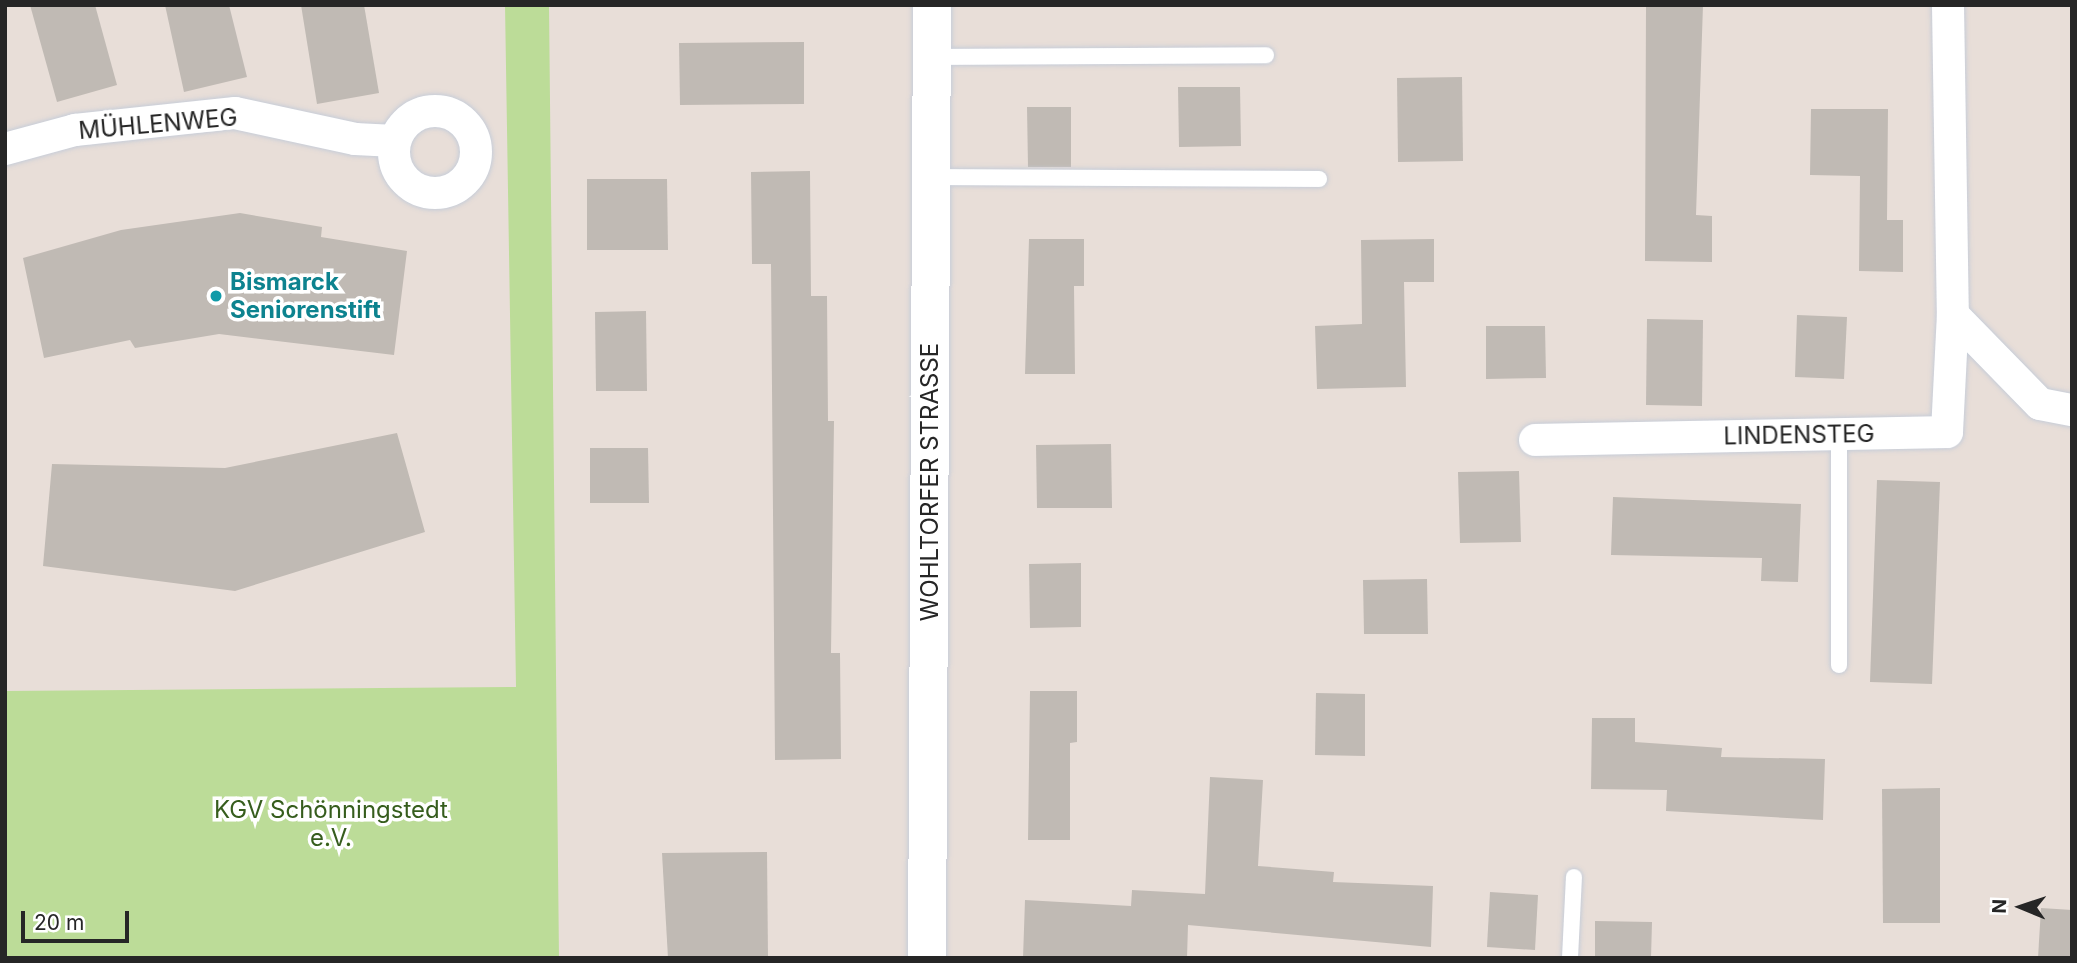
<!DOCTYPE html>
<html>
<head>
<meta charset="utf-8">
<style>
  body { margin:0 }
  #map { position:relative; width:2077px; height:963px; overflow:hidden; background:#e8ded8; font-family:Inter,sans-serif }
  div>[style] { position:absolute }
  [style*='--x'] { left:calc(var(--x)*1px); top:calc(var(--y)*1px); width:calc(var(--w)*1px); rotate:calc(var(--a)*1deg) }
  .green>* { inset:0; background:#bcdc98 }
  .building>* { inset:0; background:#c0bab4 }
  .roads { filter:drop-shadow(0 0 2px #c7cdd8) drop-shadow(0 0 2px #c7cdd8) }
  .lane>* { height:16px; margin:-8px; padding:0 8px; transform-origin:8px; border-radius:8px; background:#fff }
  .street>* { height:32px; margin:-16px; padding:0 16px; transform-origin:16px; border-radius:16px; background:#fff }
  .street>.ring { margin:-16px; padding:0; box-sizing:content-box; background:none; border:32px solid #fff; border-radius:50% }
  .secondary>* { height:38px; margin:-19px; padding:0 19px; transform-origin:19px; border-radius:19px; background:#fff }
  .dots>* { width:19px; height:19px; translate:-50% -50%; box-sizing:border-box; border:4px solid #fff; border-radius:50% }
  span { translate:-50% -50%; white-space:nowrap; text-align:center; line-height:1.15; -webkit-text-stroke:7px #fff; paint-order:stroke }
  .street-label { font-size:24px; color:#262626 }
  .culture-label { font-size:24px; color:#0d838f; font-weight:700 }
  .left { translate:0 -50%; text-align:left }
  .park-label { font-size:24px; color:#365d1d }
  .frame { position:absolute; inset:0; border:7px solid #262626; pointer-events:none }
  .north { position:absolute; left:1986px; top:872px; width:70px; height:70px; -webkit-text-stroke:5px #fff; paint-order:stroke; rotate:272deg; font-size:19px; font-weight:700; line-height:28px; text-align:center; color:#262626 }
  .north::after { content:''; display:block; margin:auto; width:24px; height:32px; background:#262626; clip-path:polygon(50% 0,100% 100%,50% 72%,0 100%) }
  .scale { position:absolute; left:21px; top:911px; width:108px; height:32px; box-sizing:border-box; border:4px solid #262626; border-top:0; padding-left:9px; font-size:21px; line-height:24px; white-space:nowrap; color:#262626; -webkit-text-stroke:5px #fff; paint-order:stroke }
</style>
</head>
<body>
<div id="map">
  <div class="green">
    <i style="clip-path:polygon(505px 5px,549px 5px,559px 958px,5px 958px,5px 691px,516px 687px)"></i>
  </div>
  <div class="building">
    <i style="clip-path:polygon(30px 5px,95px 5px,117px 85px,57px 102px)"></i>
    <i style="clip-path:polygon(165px 5px,229px 5px,247px 77px,184px 92px)"></i>
    <i style="clip-path:polygon(301px 5px,364px 5px,379px 93px,317px 104px)"></i>
    <i style="clip-path:polygon(1646px 5px,1703px 5px,1696px 215px,1712px 216px,1712px 262px,1645px 261px)"></i>
    <i style="clip-path:polygon(804px 42px,804px 104px,680px 105px,679px 43px)"></i>
    <i style="clip-path:polygon(1462px 77px,1463px 161px,1398px 162px,1397px 78px)"></i>
    <i style="clip-path:polygon(1178px 87px,1240px 87px,1241px 146px,1179px 147px)"></i>
    <i style="clip-path:polygon(1027px 107px,1071px 107px,1071px 167px,1028px 167px)"></i>
    <i style="clip-path:polygon(1811px 109px,1888px 109px,1887px 220px,1903px 220px,1903px 272px,1859px 271px,1860px 176px,1810px 175px)"></i>
    <i style="clip-path:polygon(810px 171px,811px 296px,827px 296px,828px 421px,834px 421px,831px 653px,840px 653px,841px 759px,775px 760px,771px 264px,752px 264px,751px 172px)"></i>
    <i style="clip-path:polygon(587px 179px,667px 179px,668px 250px,587px 250px)"></i>
    <i style="clip-path:polygon(240px 213px,322px 227px,321px 237px,407px 251px,394px 355px,219px 334px,135px 348px,130px 340px,44px 358px,23px 258px,121px 230px)"></i>
    <i style="clip-path:polygon(1029px 239px,1084px 239px,1084px 286px,1074px 286px,1075px 374px,1025px 374px)"></i>
    <i style="clip-path:polygon(1434px 239px,1434px 282px,1404px 282px,1406px 387px,1317px 389px,1315px 326px,1362px 324px,1361px 240px)"></i>
    <i style="clip-path:polygon(646px 311px,647px 391px,596px 391px,595px 312px)"></i>
    <i style="clip-path:polygon(1797px 315px,1847px 317px,1844px 379px,1795px 377px)"></i>
    <i style="clip-path:polygon(1647px 319px,1703px 320px,1702px 406px,1646px 405px)"></i>
    <i style="clip-path:polygon(1486px 326px,1545px 326px,1546px 378px,1486px 379px)"></i>
    <i style="clip-path:polygon(397px 433px,425px 532px,235px 591px,43px 566px,52px 464px,225px 468px)"></i>
    <i style="clip-path:polygon(1111px 444px,1112px 508px,1037px 508px,1036px 445px)"></i>
    <i style="clip-path:polygon(590px 448px,648px 448px,649px 503px,590px 503px)"></i>
    <i style="clip-path:polygon(1519px 471px,1521px 542px,1460px 543px,1458px 472px)"></i>
    <i style="clip-path:polygon(1877px 480px,1940px 482px,1932px 684px,1870px 682px)"></i>
    <i style="clip-path:polygon(1613px 497px,1801px 504px,1798px 582px,1761px 581px,1762px 558px,1611px 555px)"></i>
    <i style="clip-path:polygon(1081px 563px,1081px 627px,1030px 628px,1029px 564px)"></i>
    <i style="clip-path:polygon(1427px 579px,1428px 634px,1364px 634px,1363px 580px)"></i>
    <i style="clip-path:polygon(1030px 691px,1077px 691px,1077px 742px,1070px 743px,1070px 840px,1028px 840px)"></i>
    <i style="clip-path:polygon(1316px 693px,1365px 694px,1365px 756px,1315px 755px)"></i>
    <i style="clip-path:polygon(1592px 718px,1635px 718px,1635px 742px,1722px 748px,1721px 757px,1825px 759px,1823px 820px,1666px 811px,1667px 790px,1591px 789px)"></i>
    <i style="clip-path:polygon(1210px 777px,1263px 780px,1258px 866px,1334px 872px,1333px 882px,1433px 886px,1431px 947px,1188px 925px,1187px 958px,1023px 958px,1025px 900px,1131px 906px,1132px 890px,1205px 894px)"></i>
    <i style="clip-path:polygon(1940px 788px,1940px 923px,1883px 923px,1882px 789px)"></i>
    <i style="clip-path:polygon(767px 852px,768px 958px,668px 958px,662px 853px)"></i>
    <i style="clip-path:polygon(1490px 892px,1538px 895px,1535px 950px,1487px 947px)"></i>
    <i style="clip-path:polygon(2041px 908px,2072px 910px,2072px 958px,2038px 958px)"></i>
    <i style="clip-path:polygon(1595px 921px,1652px 922px,1651px 958px,1595px 958px)"></i>
  </div>
  <div class="roads">
    <div class="lane">
      <i style="--x:932;--y:57;--w:334;--a:-0.3"></i>
      <i style="--x:931;--y:177;--w:388;--a:0.3"></i>
      <i style="--x:1839;--y:434;--w:231;--a:90"></i>
      <i style="--x:1570;--y:958;--w:81;--a:-87.2"></i>
    </div>
    <div class="street">
      <i style="--x:1948;--y:5;--w:310;--a:89.1"></i>
      <i style="--x:1953;--y:315;--w:124;--a:45.7"></i>
      <i style="--x:2040;--y:404;--w:33;--a:11"></i>
      <i class="ring" style="left:394px;top:111px;width:50px;height:50px"></i>
      <i style="--x:5;--y:149;--w:73;--a:-15.2"></i>
      <i style="--x:75;--y:130;--w:161;--a:-6.1"></i>
      <i style="--x:235;--y:113;--w:123;--a:12.2"></i>
      <i style="--x:355;--y:139;--w:40;--a:2.9"></i>
      <i style="--x:1535;--y:440;--w:412;--a:-1.1"></i>
      <i style="--x:1947;--y:432;--w:117;--a:-87.1"></i>
    </div>
    <div class="secondary">
      <i style="--x:927;--y:958;--w:953;--a:-89.7"></i>
    </div>
  </div>
  <div class="dots">
    <i style="left:216px;top:296px;background:#0f9aa8"></i>
  </div>
  <div class="street-label">
    <span style="left:158px;top:124px;rotate:-5deg">MÜHLENWEG</span>
    <span style="left:1799px;top:435px;rotate:-1deg">LINDENSTEG</span>
    <span style="left:930px;top:482px;rotate:-90deg">WOHLTORFER STRASSE</span>
  </div>
  <div class="culture-label">
    <span class="left" style="left:230px;top:296px">Bismarck<br>Seniorenstift</span>
  </div>
  <div class="park-label">
    <span style="left:331px;top:824px">KGV Schönningstedt<br>e.V.</span>
  </div>
  <div class="frame"></div>
  <div class="north">N</div>
  <div class="scale">20 m</div>
</div>
</body>
</html>
